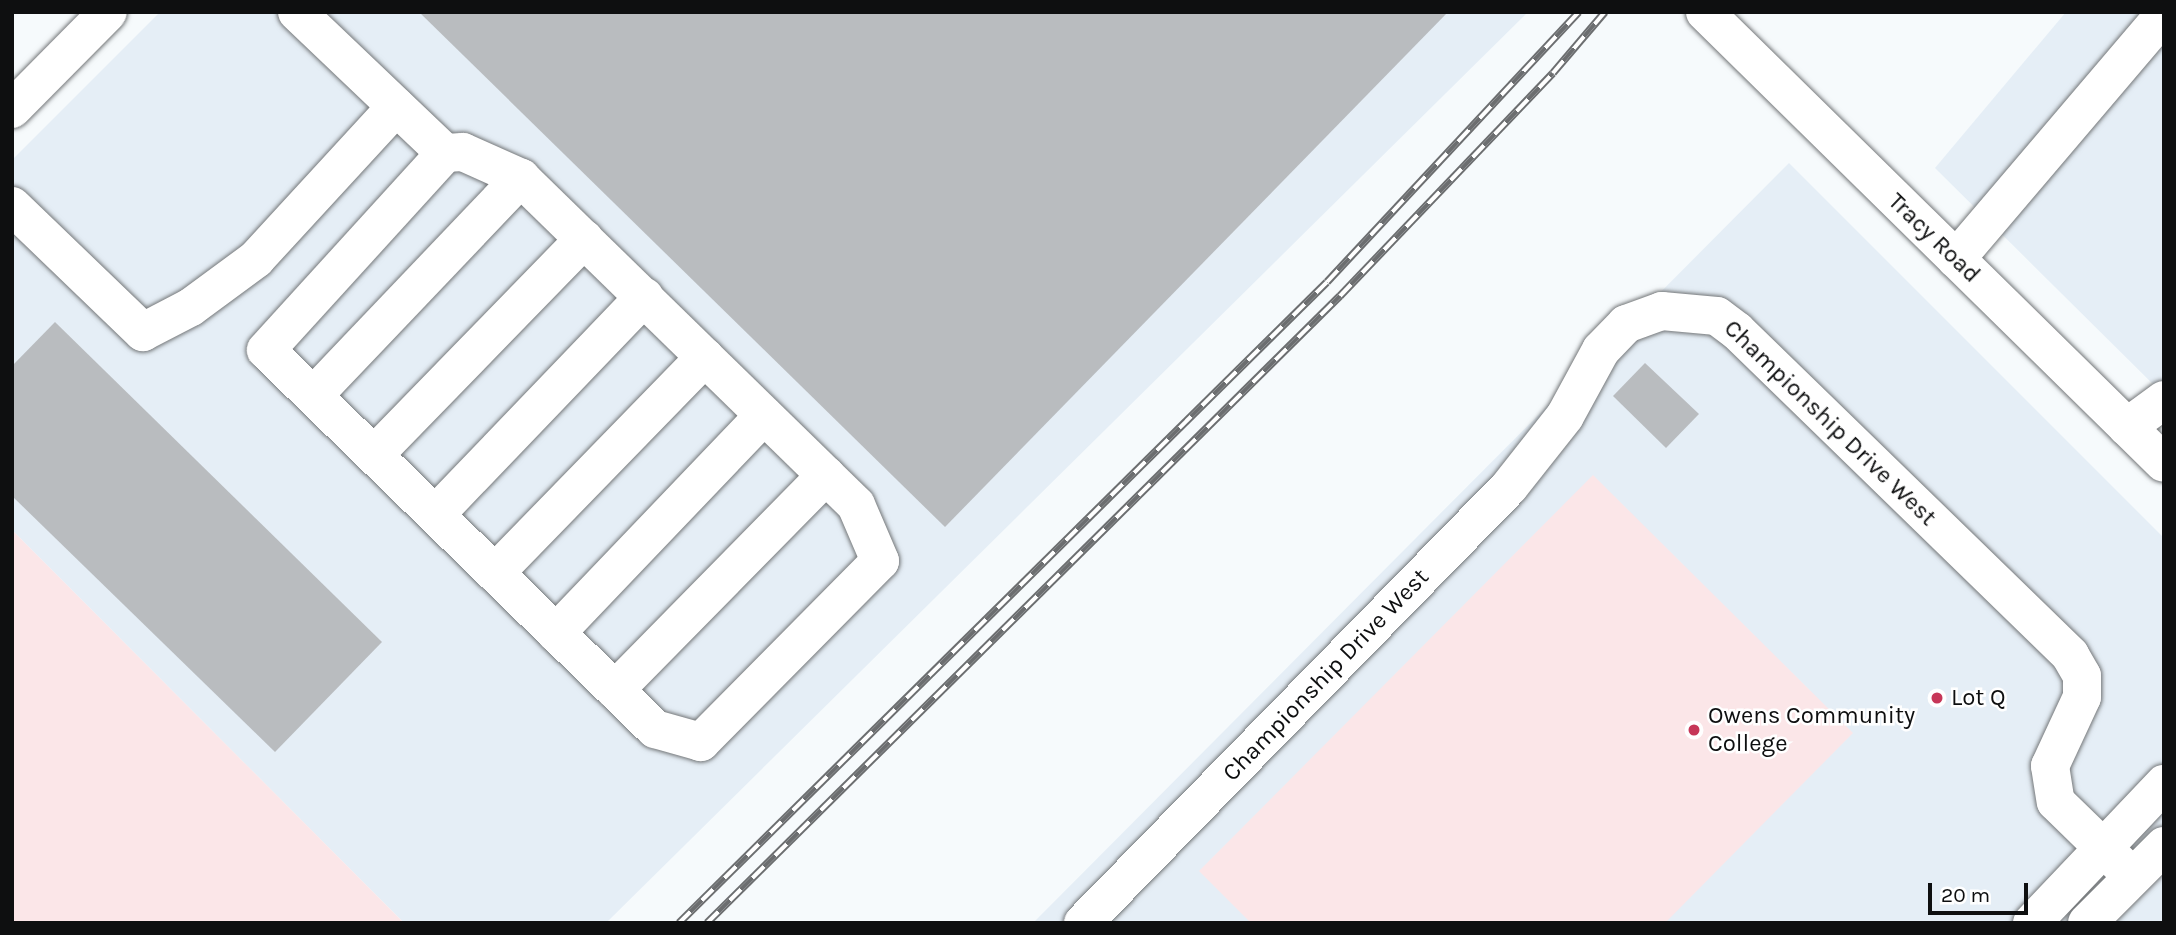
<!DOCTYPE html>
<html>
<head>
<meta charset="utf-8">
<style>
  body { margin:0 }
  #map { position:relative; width:2176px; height:935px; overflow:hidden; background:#f6fafc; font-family:Karla,sans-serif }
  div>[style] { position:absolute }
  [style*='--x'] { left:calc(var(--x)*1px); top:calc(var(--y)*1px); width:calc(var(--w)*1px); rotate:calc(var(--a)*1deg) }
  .built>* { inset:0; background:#e5eef6 }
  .green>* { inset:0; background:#fbe6e8 }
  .building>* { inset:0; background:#b9bcbf }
  .roads { filter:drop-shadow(0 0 2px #747779) drop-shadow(0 0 2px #747779) }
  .minor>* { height:38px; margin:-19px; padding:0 19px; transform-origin:19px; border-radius:19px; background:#fff }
  .rail>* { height:8px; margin-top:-4px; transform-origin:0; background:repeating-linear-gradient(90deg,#fff 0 16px,#6c6e70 0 32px); box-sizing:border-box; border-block:2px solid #6c6e70 }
  .dots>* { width:19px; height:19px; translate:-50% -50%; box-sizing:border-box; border:4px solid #fff; border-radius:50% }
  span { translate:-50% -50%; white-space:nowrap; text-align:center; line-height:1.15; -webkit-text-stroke:5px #fff; paint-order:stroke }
  .street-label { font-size:24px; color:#0e0f10 }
  .poi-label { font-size:24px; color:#0e0f10 }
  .left { translate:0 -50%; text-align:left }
  .frame { position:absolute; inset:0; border:14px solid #0e0f10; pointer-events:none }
  .scale { position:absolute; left:1928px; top:883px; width:100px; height:32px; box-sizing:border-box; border:4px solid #0e0f10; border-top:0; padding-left:9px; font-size:21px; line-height:24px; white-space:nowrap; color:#0e0f10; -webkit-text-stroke:5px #fff; paint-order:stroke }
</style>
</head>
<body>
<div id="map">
  <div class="built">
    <i style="clip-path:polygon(160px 12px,1528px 12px,606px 923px,404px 923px,12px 530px,12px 160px)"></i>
    <i style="clip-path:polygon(2066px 12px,2164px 12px,2164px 395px,1935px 168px)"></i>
    <i style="clip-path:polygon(1789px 163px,2164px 538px,2164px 923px,1033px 923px)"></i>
  </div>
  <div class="green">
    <i style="clip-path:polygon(1593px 475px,1853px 733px,1665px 923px,1251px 923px,1199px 871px)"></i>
    <i style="clip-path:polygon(12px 530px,404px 923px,12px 923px)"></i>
  </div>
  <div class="building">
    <i style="clip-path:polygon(419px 12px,1448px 12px,945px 527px)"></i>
    <i style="clip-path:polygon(55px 322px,382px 642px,275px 752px,12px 496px,12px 366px)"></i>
    <i style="clip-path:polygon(1645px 363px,1699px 414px,1666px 448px,1613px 396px)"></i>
  </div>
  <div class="roads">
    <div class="minor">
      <i style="--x:297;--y:12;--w:204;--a:43.6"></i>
      <i style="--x:445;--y:153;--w:18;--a:-3"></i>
      <i style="--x:463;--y:152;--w:64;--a:24.1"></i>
      <i style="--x:521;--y:178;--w:468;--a:44.3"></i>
      <i style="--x:856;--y:505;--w:61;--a:66.8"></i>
      <i style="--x:880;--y:561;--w:255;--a:134.7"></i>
      <i style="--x:701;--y:742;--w:48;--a:-164.2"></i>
      <i style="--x:655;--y:729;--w:543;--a:-135.75"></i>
      <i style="--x:266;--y:350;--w:266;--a:-47.7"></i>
      <i style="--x:1705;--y:12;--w:643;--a:44.5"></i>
      <i style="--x:12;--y:109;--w:136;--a:-45.3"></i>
      <i style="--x:12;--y:206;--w:182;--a:43.9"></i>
      <i style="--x:143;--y:332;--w:54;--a:-27.5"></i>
      <i style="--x:191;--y:307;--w:81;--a:-36.4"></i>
      <i style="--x:256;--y:259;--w:207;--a:-47.4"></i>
      <i style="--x:1956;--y:259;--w:321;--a:-49.6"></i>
      <i style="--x:314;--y:395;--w:300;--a:-46.4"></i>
      <i style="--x:2127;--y:427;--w:46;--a:-36.1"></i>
      <i style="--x:375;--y:454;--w:300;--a:-45.8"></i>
      <i style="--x:436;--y:514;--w:301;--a:-46.2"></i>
      <i style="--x:495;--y:573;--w:301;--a:-45.8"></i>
      <i style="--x:556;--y:633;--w:301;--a:-46.3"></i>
      <i style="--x:615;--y:690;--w:301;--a:-45.5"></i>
      <i style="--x:1083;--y:923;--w:610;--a:-45.66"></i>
      <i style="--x:1509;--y:487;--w:90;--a:-51.7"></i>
      <i style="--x:1565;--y:416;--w:75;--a:-61.4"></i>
      <i style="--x:1601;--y:350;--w:36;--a:-46"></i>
      <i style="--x:1626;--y:324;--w:38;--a:-20"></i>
      <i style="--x:1662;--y:311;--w:55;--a:5.2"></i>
      <i style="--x:1717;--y:316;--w:25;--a:37"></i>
      <i style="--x:1737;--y:331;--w:465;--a:44.2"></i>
      <i style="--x:2070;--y:655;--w:24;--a:60"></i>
      <i style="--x:2082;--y:676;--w:21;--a:90"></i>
      <i style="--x:2082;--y:697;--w:76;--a:114.9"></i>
      <i style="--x:2050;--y:766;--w:36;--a:81"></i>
      <i style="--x:2056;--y:802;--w:107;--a:44.2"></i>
      <i style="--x:2032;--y:923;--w:192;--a:-46.5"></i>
      <i style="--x:2087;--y:923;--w:109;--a:-45"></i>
    </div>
  </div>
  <div class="rail">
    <i style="--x:679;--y:923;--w:911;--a:-44.69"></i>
    <i style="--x:1327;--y:282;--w:369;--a:-47"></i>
    <i style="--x:707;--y:923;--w:891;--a:-44.73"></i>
    <i style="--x:1340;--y:296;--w:308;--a:-46.3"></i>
    <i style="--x:1553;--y:73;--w:80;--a:-49.6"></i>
  </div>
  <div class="dots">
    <i style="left:1937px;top:698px;background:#c63658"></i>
    <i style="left:1694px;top:730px;background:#c63658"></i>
  </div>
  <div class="street-label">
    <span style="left:1934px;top:238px;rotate:44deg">Tracy Road</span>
    <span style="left:1830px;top:423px;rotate:44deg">Championship Drive West</span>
    <span style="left:1326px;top:675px;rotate:-46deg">Championship Drive West</span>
  </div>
  <div class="poi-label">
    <span class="left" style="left:1951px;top:698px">Lot Q</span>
    <span class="left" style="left:1708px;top:730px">Owens Community<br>College</span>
  </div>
  <div class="frame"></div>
  <div class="scale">20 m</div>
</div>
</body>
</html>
